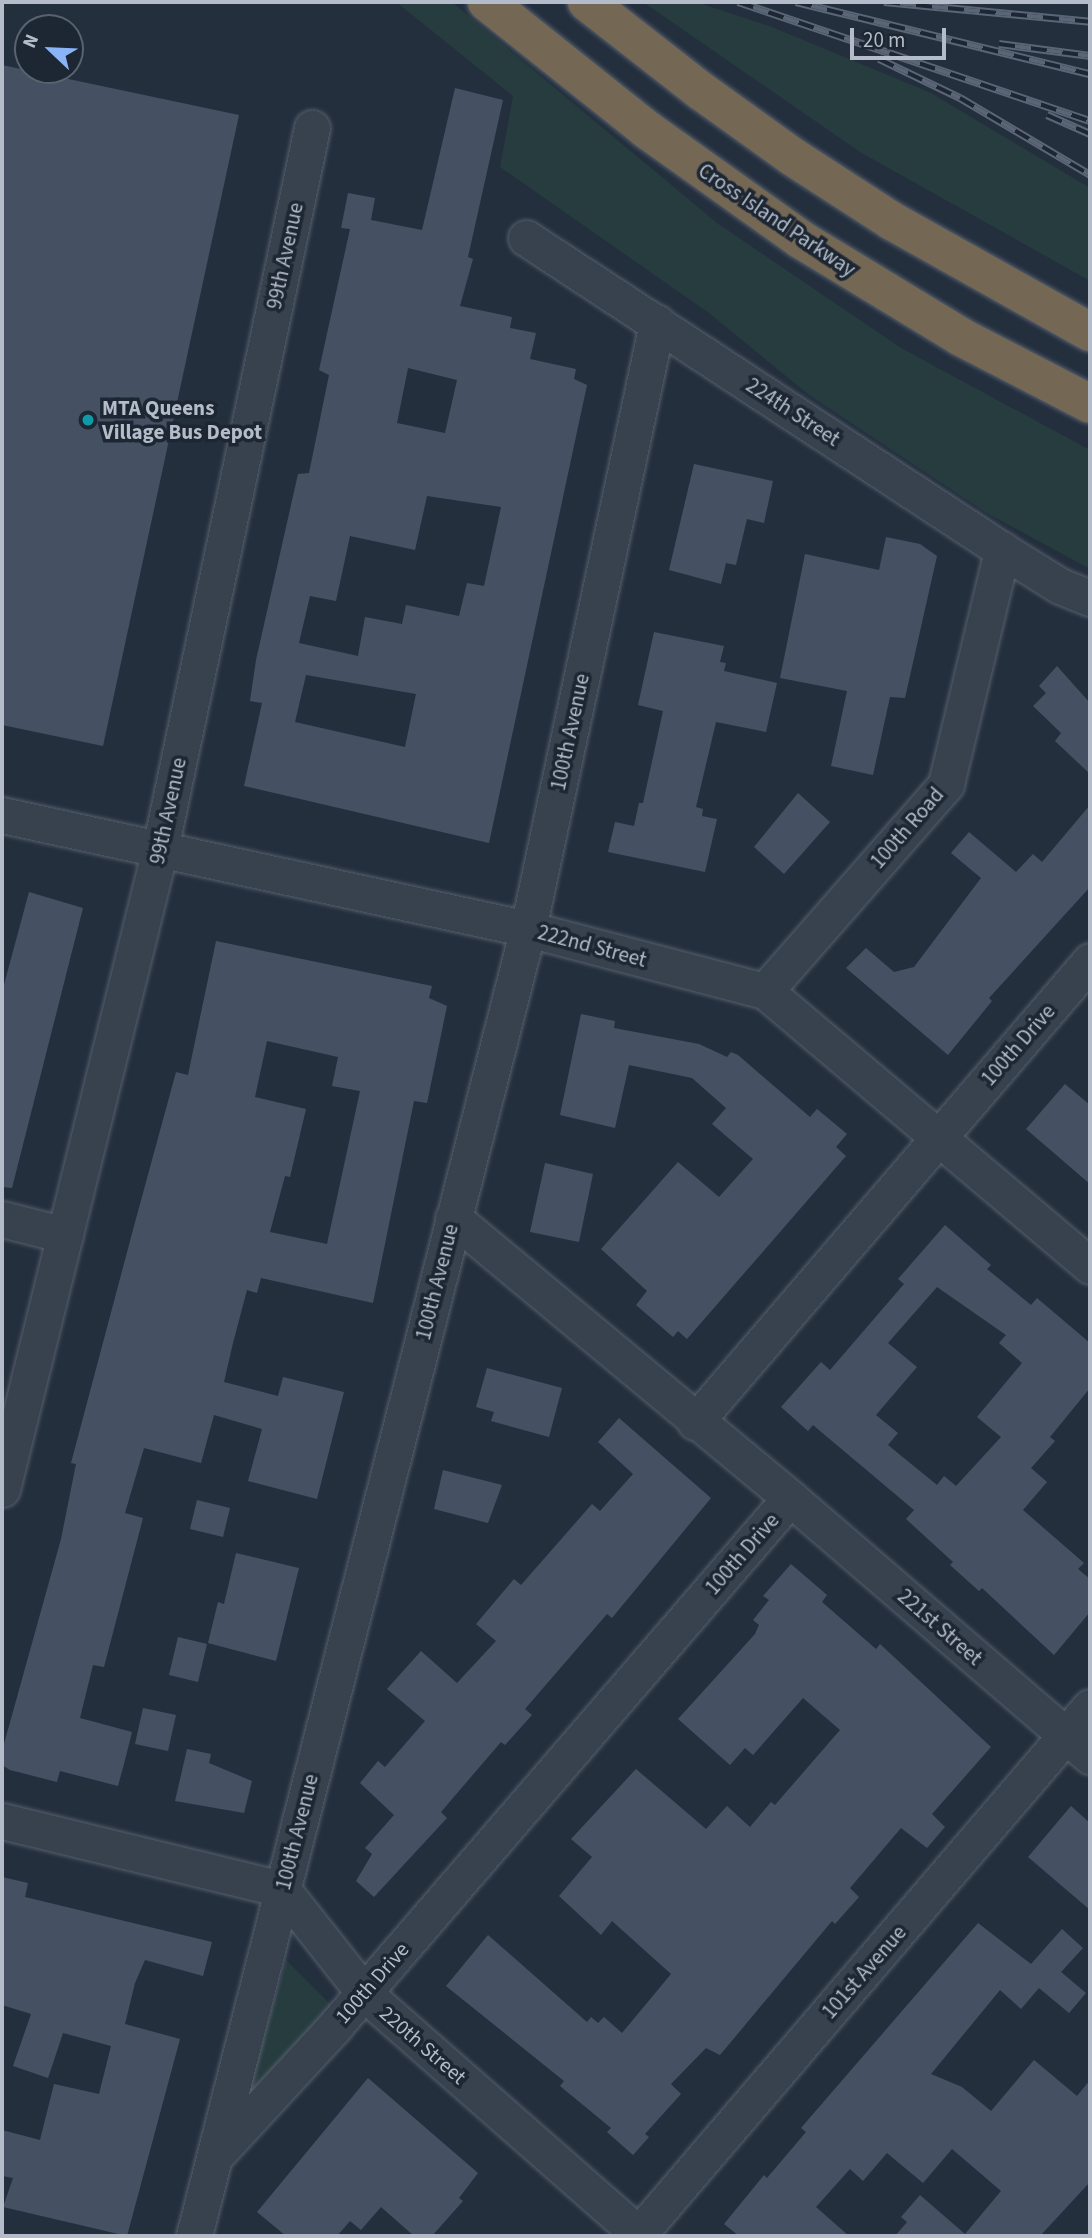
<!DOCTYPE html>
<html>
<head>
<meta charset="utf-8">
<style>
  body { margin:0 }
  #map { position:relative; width:1092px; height:2238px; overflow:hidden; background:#242f3e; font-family:"Source Sans 3",sans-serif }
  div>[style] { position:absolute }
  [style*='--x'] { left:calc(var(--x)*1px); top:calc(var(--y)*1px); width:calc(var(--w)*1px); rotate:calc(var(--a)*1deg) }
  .green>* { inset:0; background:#263c3f }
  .building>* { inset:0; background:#455162 }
  .roads { filter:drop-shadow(0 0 2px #565f6c) drop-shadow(0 0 2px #565f6c) }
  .street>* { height:35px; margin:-17.5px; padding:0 17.5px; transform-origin:17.5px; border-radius:17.5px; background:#38414e }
  .highway>* { height:38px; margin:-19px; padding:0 19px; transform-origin:19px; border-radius:19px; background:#746855 }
  .rail>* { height:8px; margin-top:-4px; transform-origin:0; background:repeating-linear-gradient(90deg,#1d2633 0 16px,#5a6575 0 32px); box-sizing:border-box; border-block:2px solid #5a6575 }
  .dots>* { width:19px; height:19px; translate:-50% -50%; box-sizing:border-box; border:4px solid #1d2633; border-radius:50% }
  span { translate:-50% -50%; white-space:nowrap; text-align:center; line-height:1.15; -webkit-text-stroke:7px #1d2633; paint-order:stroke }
  .street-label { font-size:21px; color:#b4bcc9 }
  .poi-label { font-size:21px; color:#b4bcc9; font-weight:700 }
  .left { translate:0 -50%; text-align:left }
  .frame { position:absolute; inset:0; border:4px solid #b4bcc9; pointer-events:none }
  .north { position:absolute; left:14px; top:14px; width:70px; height:70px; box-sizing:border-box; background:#1d2633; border:2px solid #59626f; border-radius:50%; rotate:293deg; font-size:19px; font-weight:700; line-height:28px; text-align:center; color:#b4bcc9 }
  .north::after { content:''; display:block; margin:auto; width:24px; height:32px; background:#8ab4f8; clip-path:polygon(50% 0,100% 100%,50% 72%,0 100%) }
  .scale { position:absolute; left:850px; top:28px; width:96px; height:32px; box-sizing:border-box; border:4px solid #b4bcc9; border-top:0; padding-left:9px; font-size:21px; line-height:24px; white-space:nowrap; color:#b4bcc9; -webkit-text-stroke:5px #1d2633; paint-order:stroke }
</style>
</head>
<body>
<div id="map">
  <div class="green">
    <i style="clip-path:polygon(396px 2px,452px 2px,717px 223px,901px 348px,1090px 450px,1090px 569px,985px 512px,809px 395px,709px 313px,500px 167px,513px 96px)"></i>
    <i style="clip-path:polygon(643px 2px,696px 2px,772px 27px,931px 93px,1090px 188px,1090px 281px,860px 152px)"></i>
    <i style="clip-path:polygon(286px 1960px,331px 2005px,245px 2103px)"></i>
  </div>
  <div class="building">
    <i style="clip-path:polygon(2px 65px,239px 115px,103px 746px,2px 725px)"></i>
    <i style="clip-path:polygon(evenodd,455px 88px,503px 100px,468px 257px,473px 259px,460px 306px,512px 317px,510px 328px,536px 333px,530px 359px,576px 369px,574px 379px,587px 385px,489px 843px,244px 786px,262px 703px,250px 701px,256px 660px,298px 474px,309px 473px,329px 375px,319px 370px,350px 229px,341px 228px,348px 193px,375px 198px,371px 220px,422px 230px,455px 88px,408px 368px,457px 380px,445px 433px,397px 423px,408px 368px,455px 88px,427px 496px,501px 507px,484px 586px,467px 583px,459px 616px,406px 605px,402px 624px,365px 617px,358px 656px,299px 643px,310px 596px,336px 601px,350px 536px,415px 550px,427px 496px,455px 88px,306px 675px,416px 694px,405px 747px,295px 722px,306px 675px)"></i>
    <i style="clip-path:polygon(694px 464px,773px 481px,764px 523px,747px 519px,736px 565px,726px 563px,721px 584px,669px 570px)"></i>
    <i style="clip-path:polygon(886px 537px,920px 544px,937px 556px,905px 698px,890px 697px,873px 775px,831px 766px,847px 691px,780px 678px,805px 554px,879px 570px)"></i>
    <i style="clip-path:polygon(654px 632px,724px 646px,720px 662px,726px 663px,724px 671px,777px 683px,766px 732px,716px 722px,696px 807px,703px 809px,702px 816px,717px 819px,705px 872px,608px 852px,615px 822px,634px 826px,639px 803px,643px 803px,663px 711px,638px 705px)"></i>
    <i style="clip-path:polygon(1057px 666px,1090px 703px,1090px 774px,1055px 741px,1061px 733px,1033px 706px,1046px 693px,1039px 686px)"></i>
    <i style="clip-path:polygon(798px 793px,830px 822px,784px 874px,754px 847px)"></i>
    <i style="clip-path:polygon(1090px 805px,1090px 887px,989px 998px,992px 1001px,948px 1055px,846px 968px,866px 948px,894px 972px,914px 967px,981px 878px,951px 853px,969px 832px,1016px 872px,1033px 854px,1042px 862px)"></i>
    <i style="clip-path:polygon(29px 892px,83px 908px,12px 1188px,2px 1187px,2px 992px)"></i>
    <i style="clip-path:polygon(evenodd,216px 941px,432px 986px,429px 998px,447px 1006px,427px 1103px,414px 1101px,373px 1303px,261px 1278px,257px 1293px,247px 1290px,233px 1343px,224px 1382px,278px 1396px,283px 1377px,344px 1392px,317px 1499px,248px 1481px,262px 1429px,214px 1415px,201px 1463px,144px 1448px,125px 1513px,143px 1518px,104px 1667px,93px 1665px,80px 1718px,132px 1732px,125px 1760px,118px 1786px,60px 1771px,57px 1782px,10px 1770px,2px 1765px,2px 1751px,61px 1539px,76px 1464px,71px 1463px,134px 1226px,176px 1072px,188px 1075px,216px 941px,267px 1041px,338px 1057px,332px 1086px,360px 1091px,327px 1244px,270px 1232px,285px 1176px,290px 1177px,306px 1109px,255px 1097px,267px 1041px)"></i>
    <i style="clip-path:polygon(581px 1014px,615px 1021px,614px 1028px,699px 1044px,727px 1057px,731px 1052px,738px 1055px,810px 1117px,817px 1109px,847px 1134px,836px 1147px,846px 1156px,687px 1339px,678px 1331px,673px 1337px,636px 1305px,647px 1291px,601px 1249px,678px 1162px,719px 1197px,753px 1159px,712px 1124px,726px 1108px,692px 1078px,629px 1065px,615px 1128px,560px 1115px)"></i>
    <i style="clip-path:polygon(1065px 1084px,1090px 1105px,1090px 1184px,1026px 1129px)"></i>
    <i style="clip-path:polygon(545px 1163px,593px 1174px,579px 1242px,530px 1232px)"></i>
    <i style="clip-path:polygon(evenodd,945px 1225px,991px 1265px,987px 1269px,1031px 1305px,1037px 1298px,1090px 1343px,1090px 1388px,1050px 1437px,1055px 1441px,1031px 1468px,1047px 1482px,1023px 1510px,1084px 1563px,1078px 1569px,1090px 1579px,1090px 1612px,1054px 1655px,982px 1588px,979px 1591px,950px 1565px,953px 1562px,906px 1519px,914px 1510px,813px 1425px,808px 1431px,781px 1407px,821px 1362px,830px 1370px,904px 1284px,898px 1279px,945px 1225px,937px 1287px,1006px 1335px,999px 1343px,1022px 1363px,977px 1417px,1001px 1437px,956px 1486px,944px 1476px,937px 1485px,888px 1445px,898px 1433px,876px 1415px,917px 1367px,888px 1343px,937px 1287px)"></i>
    <i style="clip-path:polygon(487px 1368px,562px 1388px,549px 1437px,491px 1421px,494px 1412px,476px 1407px)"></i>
    <i style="clip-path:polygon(619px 1418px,711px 1498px,612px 1618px,607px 1614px,525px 1709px,532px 1715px,505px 1745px,501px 1742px,441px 1812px,447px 1818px,374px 1897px,356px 1881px,372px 1854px,365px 1848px,394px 1815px,360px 1783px,378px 1761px,385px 1767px,425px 1721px,387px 1689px,421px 1651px,457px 1683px,496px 1641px,476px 1624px,514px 1579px,521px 1585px,592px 1504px,600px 1511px,633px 1474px,598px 1442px)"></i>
    <i style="clip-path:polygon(443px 1470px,502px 1485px,488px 1523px,434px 1509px)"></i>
    <i style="clip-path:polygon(197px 1500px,230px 1508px,223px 1537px,190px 1529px)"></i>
    <i style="clip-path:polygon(236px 1553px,299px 1568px,276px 1661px,208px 1643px,218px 1602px,224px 1604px)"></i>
    <i style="clip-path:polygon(791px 1564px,827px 1595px,822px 1602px,876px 1649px,880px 1644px,991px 1747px,932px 1814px,945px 1827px,927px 1848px,901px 1828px,850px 1888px,859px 1897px,835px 1924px,832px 1921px,720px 2055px,706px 2048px,671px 2084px,681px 2094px,645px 2134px,649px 2137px,633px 2155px,607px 2132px,611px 2128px,560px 2086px,564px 2081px,446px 1986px,488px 1935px,587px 2022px,591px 2017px,598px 2023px,604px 2017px,622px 2033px,671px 1974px,612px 1921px,601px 1935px,559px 1896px,592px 1857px,571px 1839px,636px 1769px,706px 1829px,727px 1806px,750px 1827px,771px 1802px,775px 1805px,840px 1730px,803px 1698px,753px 1755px,745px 1748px,730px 1765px,678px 1719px,755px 1634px,759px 1625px,753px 1620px,769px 1600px,763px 1596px)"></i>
    <i style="clip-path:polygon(178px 1637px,207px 1644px,198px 1682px,169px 1675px)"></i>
    <i style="clip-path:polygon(143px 1708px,176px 1715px,168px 1751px,135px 1744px)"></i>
    <i style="clip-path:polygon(187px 1749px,211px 1754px,209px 1763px,252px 1781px,244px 1813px,175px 1801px)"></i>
    <i style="clip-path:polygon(1071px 1806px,1090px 1823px,1090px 1910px,1028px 1857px)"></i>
    <i style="clip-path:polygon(2px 1877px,28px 1883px,25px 1897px,212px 1942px,203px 1976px,145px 1960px,135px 1983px,125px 2024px,180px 2039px,127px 2236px,3px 2207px,13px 2178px,2px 2176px,2px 2130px,40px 2140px,54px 2084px,99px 2094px,111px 2046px,63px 2033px,48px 2078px,13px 2066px,31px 2014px,2px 2005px)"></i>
    <i style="clip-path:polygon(978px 1923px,1031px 1964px,1062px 1929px,1083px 1948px,1061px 1972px,1086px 1993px,1069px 2013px,1039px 1988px,1021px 2009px,1000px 1990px,931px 2074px,962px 2087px,991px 2111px,1034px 2060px,1077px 2096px,1090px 2080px,1090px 2182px,1040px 2236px,895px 2236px,907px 2222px,901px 2217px,920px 2195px,965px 2234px,1001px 2191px,952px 2149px,923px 2183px,887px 2153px,863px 2181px,850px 2169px,816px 2207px,849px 2236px,739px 2236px,724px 2224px,764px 2175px,767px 2178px,806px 2132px,801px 2128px)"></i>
    <i style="clip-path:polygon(368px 2078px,478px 2173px,459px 2198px,463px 2201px,432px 2236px,414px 2236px,381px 2207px,361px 2230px,350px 2221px,337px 2236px,286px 2236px,257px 2212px)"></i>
  </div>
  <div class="roads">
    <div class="street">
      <i style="--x:526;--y:238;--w:569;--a:33.24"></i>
      <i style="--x:1002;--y:550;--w:68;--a:31.8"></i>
      <i style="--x:1060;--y:586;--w:32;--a:22"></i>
      <i style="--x:2;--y:815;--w:538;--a:12.23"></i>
      <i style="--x:528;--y:929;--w:245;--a:14.7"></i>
      <i style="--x:765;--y:991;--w:426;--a:40.2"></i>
      <i style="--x:765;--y:991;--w:275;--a:-48.8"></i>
      <i style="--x:946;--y:784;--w:241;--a:-76.5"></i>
      <i style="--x:453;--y:1218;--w:438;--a:39.7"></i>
      <i style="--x:790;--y:1498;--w:396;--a:40.7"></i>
      <i style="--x:2;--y:1219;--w:65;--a:14.3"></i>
      <i style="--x:695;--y:1422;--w:607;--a:-49.41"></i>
      <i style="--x:2;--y:1489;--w:659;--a:-76.13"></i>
      <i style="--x:160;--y:849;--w:737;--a:-78.1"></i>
      <i style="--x:2;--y:1821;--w:288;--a:13.7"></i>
      <i style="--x:282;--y:1889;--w:132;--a:51.7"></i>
      <i style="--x:364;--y:1993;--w:368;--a:41.3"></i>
      <i style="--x:217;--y:2154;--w:174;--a:-47.3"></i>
      <i style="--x:335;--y:2026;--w:697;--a:-49.25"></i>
      <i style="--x:194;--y:2236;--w:1349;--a:-75.67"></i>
      <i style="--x:528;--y:929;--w:620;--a:-77.98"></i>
      <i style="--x:637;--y:2236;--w:696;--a:-49.43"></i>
    </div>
    <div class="highway">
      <i style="--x:487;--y:2;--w:203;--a:38.6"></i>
      <i style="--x:646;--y:129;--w:189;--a:35.5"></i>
      <i style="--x:800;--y:239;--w:188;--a:31.3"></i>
      <i style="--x:961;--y:337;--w:145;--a:27.4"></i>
      <i style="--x:587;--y:2;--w:145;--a:38"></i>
      <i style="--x:701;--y:91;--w:113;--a:35.7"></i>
      <i style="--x:793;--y:157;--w:118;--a:32.9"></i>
      <i style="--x:892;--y:221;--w:227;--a:29.3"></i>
    </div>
  </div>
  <div class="rail">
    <i style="--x:738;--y:2;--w:372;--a:18.7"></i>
    <i style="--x:796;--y:2;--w:303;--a:13.8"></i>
    <i style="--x:884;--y:2;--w:207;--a:5.5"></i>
    <i style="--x:999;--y:44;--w:92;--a:7.5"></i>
    <i style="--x:879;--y:59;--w:90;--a:25.7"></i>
    <i style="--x:960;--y:98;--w:151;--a:30.6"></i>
    <i style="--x:1047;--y:115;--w:47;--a:23.8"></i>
  </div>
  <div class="dots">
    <i style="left:88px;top:420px;background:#0f9aa8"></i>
  </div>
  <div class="street-label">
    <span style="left:777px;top:220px;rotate:34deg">Cross Island Parkway</span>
    <span style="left:285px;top:256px;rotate:-78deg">99th Avenue</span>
    <span style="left:793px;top:412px;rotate:33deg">224th Street</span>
    <span style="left:570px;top:732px;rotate:-78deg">100th Avenue</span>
    <span style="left:168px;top:811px;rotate:-78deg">99th Avenue</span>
    <span style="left:907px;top:828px;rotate:-49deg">100th Road</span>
    <span style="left:592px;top:946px;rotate:15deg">222nd Street</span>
    <span style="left:1018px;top:1045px;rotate:-49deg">100th Drive</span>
    <span style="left:437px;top:1282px;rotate:-76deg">100th Avenue</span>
    <span style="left:742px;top:1554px;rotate:-49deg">100th Drive</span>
    <span style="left:940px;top:1627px;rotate:41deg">221st Street</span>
    <span style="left:297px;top:1832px;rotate:-76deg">100th Avenue</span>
    <span style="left:864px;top:1972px;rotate:-49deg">101st Avenue</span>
    <span style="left:372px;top:1983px;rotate:-49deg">100th Drive</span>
    <span style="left:423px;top:2045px;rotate:41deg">220th Street</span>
  </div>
  <div class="poi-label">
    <span class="left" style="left:102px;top:420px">MTA Queens<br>Village Bus Depot</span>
  </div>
  <div class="frame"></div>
  <div class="north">N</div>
  <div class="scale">20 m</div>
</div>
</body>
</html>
